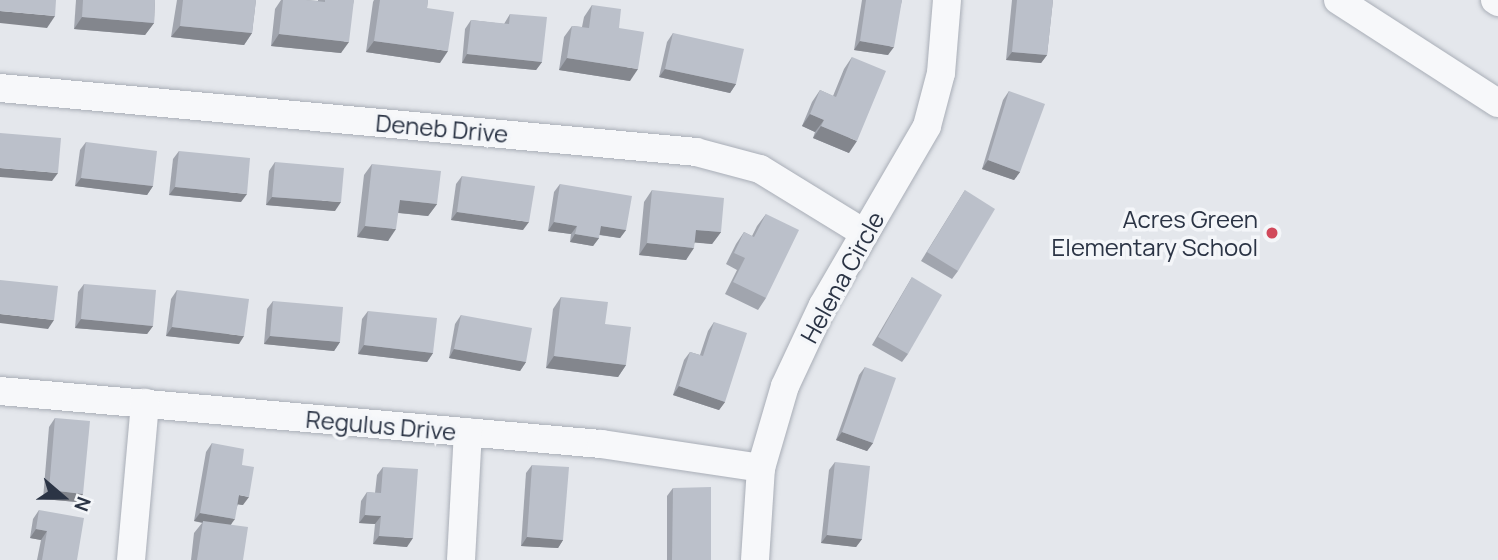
<!DOCTYPE html>
<html>
<head>
<meta charset="utf-8">
<style>
  body { margin:0 }
  #map { position:relative; width:1498px; height:560px; overflow:hidden; background:#e4e7ec; font-family:Manrope,sans-serif }
  div>[style] { position:absolute }
  [style*='--x'] { left:calc(var(--x)*1px); top:calc(var(--y)*1px); width:calc(var(--w)*1px); rotate:calc(var(--a)*1deg) }
  .roads { filter:drop-shadow(0 0 2px #a9aeb7) drop-shadow(0 0 2px #a9aeb7) }
  .minor>* { height:28px; margin:-14px; padding:0 14px; transform-origin:14px; border-radius:14px; background:#f7f8fa }
  .wall>* { inset:0; background:#a1a5ae }
  .shaded-wall>* { inset:0; background:#83868d }
  .building>* { inset:0; background:#bbc0ca }
  .dots>* { width:19px; height:19px; translate:-50% -50%; box-sizing:border-box; border:4px solid #f4f6f9; border-radius:50% }
  span { translate:-50% -50%; white-space:nowrap; text-align:center; line-height:1.15; -webkit-text-stroke:7px #f4f6f9; paint-order:stroke }
  .street-label { font-size:24px; color:#2b3445 }
  .poi-label { font-size:24px; color:#2b3445 }
  .right { translate:-100% -50%; text-align:right }
  .north { position:absolute; left:28px; top:462px; width:70px; height:70px; -webkit-text-stroke:5px #f4f6f9; paint-order:stroke; rotate:110deg; font-size:19px; font-weight:700; line-height:28px; text-align:center; color:#2b3445 }
  .north::after { content:''; display:block; margin:auto; width:24px; height:32px; background:#2b3445; clip-path:polygon(50% 0,100% 100%,50% 72%,0 100%) }
</style>
</head>
<body>
<div id="map">
  <div class="roads">
    <div class="minor">
      <i style="--x:1338;--y:0;--w:190;--a:32.8"></i>
      <i style="--x:1495;--y:0;--w:4;--a:34"></i>
      <i style="--x:0;--y:88;--w:699;--a:5.25"></i>
      <i style="--x:696;--y:152;--w:66;--a:14.9"></i>
      <i style="--x:760;--y:169;--w:122;--a:31.6"></i>
      <i style="--x:0;--y:391;--w:603;--a:5.04"></i>
      <i style="--x:601;--y:444;--w:162;--a:8.5"></i>
      <i style="--x:131;--y:560;--w:158;--a:-84.9"></i>
      <i style="--x:461;--y:560;--w:128;--a:-86.9"></i>
      <i style="--x:755;--y:560;--w:92;--a:-86.3"></i>
      <i style="--x:761;--y:468;--w:85;--a:-73.7"></i>
      <i style="--x:785;--y:386;--w:89;--a:-64.9"></i>
      <i style="--x:823;--y:305;--w:207;--a:-59.8"></i>
      <i style="--x:927;--y:126;--w:55;--a:-75.2"></i>
      <i style="--x:941;--y:73;--w:73;--a:-85.3"></i>
    </div>
  </div>
  <div class="wall">
    <i style="clip-path:polygon(76px 0,155px 0,154px 23px,145px 35px,74px 29px)"></i>
    <i style="clip-path:polygon(177px 0,256px 0,252px 33px,244px 45px,171px 37px)"></i>
    <i style="clip-path:polygon(281px 0,306px 0,318px 1px,318px 0,354px 0,341px 53px,271px 46px,275px 9px)"></i>
    <i style="clip-path:polygon(374px 0,428px 0,427px 8px,440px 63px,366px 52px,373px 2px)"></i>
    <i style="clip-path:polygon(862px 0,902px 0,888px 55px,854px 50px)"></i>
    <i style="clip-path:polygon(1012px 0,1053px 0,1047px 55px,1041px 63px,1006px 60px)"></i>
    <i style="clip-path:polygon(592px 5px,619px 28px,630px 81px,559px 70px,564px 37px,572px 26px,582px 27px,584px 17px)"></i>
    <i style="clip-path:polygon(510px 14px,542px 62px,536px 70px,462px 63px,465px 29px,471px 20px,504px 24px)"></i>
    <i style="clip-path:polygon(673px 33px,736px 84px,730px 93px,659px 77px,667px 42px)"></i>
    <i style="clip-path:polygon(852px 57px,849px 153px,813px 138px,815px 132px,802px 126px,812px 102px,820px 90px,833px 96px,844px 69px)"></i>
    <i style="clip-path:polygon(1009px 91px,1020px 172px,1014px 180px,982px 169px,1003px 100px)"></i>
    <i style="clip-path:polygon(86px 142px,153px 186px,147px 195px,75px 186px,80px 150px)"></i>
    <i style="clip-path:polygon(179px 151px,241px 202px,169px 195px,173px 159px)"></i>
    <i style="clip-path:polygon(275px 162px,335px 211px,266px 205px,269px 171px)"></i>
    <i style="clip-path:polygon(372px 164px,437px 204px,428px 216px,398px 213px,388px 241px,357px 237px,364px 175px)"></i>
    <i style="clip-path:polygon(462px 176px,523px 230px,451px 220px,456px 184px)"></i>
    <i style="clip-path:polygon(560px 184px,626px 230px,620px 238px,599px 235px,599px 238px,593px 246px,570px 242px,571px 234px,548px 231px,554px 192px)"></i>
    <i style="clip-path:polygon(652px 190px,721px 232px,712px 244px,695px 242px,686px 260px,639px 255px,644px 202px)"></i>
    <i style="clip-path:polygon(965px 190px,958px 271px,952px 279px,921px 261px)"></i>
    <i style="clip-path:polygon(766px 214px,766px 298px,758px 310px,725px 294px,737px 270px,726px 264px,736px 244px,744px 232px,752px 236px,757px 226px)"></i>
    <i style="clip-path:polygon(912px 277px,908px 354px,902px 362px,872px 345px)"></i>
    <i style="clip-path:polygon(84px 284px,153px 326px,147px 334px,75px 328px,78px 292px)"></i>
    <i style="clip-path:polygon(177px 290px,239px 344px,166px 336px,171px 299px)"></i>
    <i style="clip-path:polygon(561px 297px,605px 324px,626px 365px,618px 377px,546px 368px,553px 309px)"></i>
    <i style="clip-path:polygon(273px 301px,340px 342px,334px 351px,264px 344px,267px 309px)"></i>
    <i style="clip-path:polygon(368px 311px,433px 353px,427px 362px,358px 354px,362px 319px)"></i>
    <i style="clip-path:polygon(461px 315px,526px 362px,520px 371px,449px 358px,455px 324px)"></i>
    <i style="clip-path:polygon(714px 322px,725px 402px,719px 410px,673px 395px,684px 360px,690px 352px,700px 355px,708px 331px)"></i>
    <i style="clip-path:polygon(865px 367px,873px 443px,867px 451px,836px 440px,859px 375px)"></i>
    <i style="clip-path:polygon(55px 418px,83px 494px,77px 502px,43px 499px,49px 427px)"></i>
    <i style="clip-path:polygon(212px 443px,243px 505px,238px 504px,231px 525px,243px 560px,191px 560px,194px 533px,202px 523px,194px 521px,206px 452px)"></i>
    <i style="clip-path:polygon(835px 462px,862px 539px,856px 547px,821px 543px,829px 470px)"></i>
    <i style="clip-path:polygon(532px 465px,563px 540px,558px 548px,521px 546px,526px 473px)"></i>
    <i style="clip-path:polygon(383px 467px,407px 547px,373px 544px,375px 524px,359px 523px,361px 501px,367px 492px,375px 493px,377px 475px)"></i>
    <i style="clip-path:polygon(673px 488px,711px 560px,667px 560px,667px 496px)"></i>
    <i style="clip-path:polygon(39px 510px,77px 560px,37px 560px,41px 540px,30px 538px,33px 519px)"></i>
  </div>
  <div class="shaded-wall">
    <i style="clip-path:polygon(0 11px,55px 16px,47px 28px,0 23px)"></i>
    <i style="clip-path:polygon(82px 17px,154px 23px,145px 35px,74px 29px)"></i>
    <i style="clip-path:polygon(180px 26px,252px 33px,244px 45px,171px 37px)"></i>
    <i style="clip-path:polygon(279px 34px,349px 42px,341px 53px,271px 46px)"></i>
    <i style="clip-path:polygon(374px 41px,448px 51px,440px 63px,366px 52px)"></i>
    <i style="clip-path:polygon(860px 41px,894px 47px,888px 55px,854px 50px)"></i>
    <i style="clip-path:polygon(1012px 52px,1047px 55px,1041px 63px,1006px 60px)"></i>
    <i style="clip-path:polygon(467px 54px,542px 62px,536px 70px,462px 63px)"></i>
    <i style="clip-path:polygon(567px 58px,638px 69px,630px 81px,559px 70px)"></i>
    <i style="clip-path:polygon(665px 69px,736px 84px,730px 93px,659px 77px)"></i>
    <i style="clip-path:polygon(810px 114px,824px 120px,815px 132px,802px 126px)"></i>
    <i style="clip-path:polygon(821px 126px,857px 141px,849px 153px,813px 138px)"></i>
    <i style="clip-path:polygon(988px 160px,1020px 172px,1014px 180px,982px 169px)"></i>
    <i style="clip-path:polygon(0 168px,58px 173px,52px 181px,0 177px)"></i>
    <i style="clip-path:polygon(81px 178px,153px 186px,147px 195px,75px 186px)"></i>
    <i style="clip-path:polygon(175px 187px,247px 194px,241px 202px,169px 195px)"></i>
    <i style="clip-path:polygon(272px 197px,341px 202px,335px 211px,266px 205px)"></i>
    <i style="clip-path:polygon(400px 200px,437px 204px,428px 216px,391px 212px)"></i>
    <i style="clip-path:polygon(457px 212px,529px 222px,523px 230px,451px 220px)"></i>
    <i style="clip-path:polygon(554px 222px,577px 226px,571px 234px,548px 231px)"></i>
    <i style="clip-path:polygon(365px 226px,396px 229px,388px 241px,357px 237px)"></i>
    <i style="clip-path:polygon(601px 226px,626px 230px,620px 238px,595px 234px)"></i>
    <i style="clip-path:polygon(696px 230px,721px 232px,712px 244px,688px 242px)"></i>
    <i style="clip-path:polygon(575px 234px,599px 238px,593px 246px,570px 242px)"></i>
    <i style="clip-path:polygon(647px 243px,694px 248px,686px 260px,639px 255px)"></i>
    <i style="clip-path:polygon(0 314px,54px 320px,48px 329px,0 323px)"></i>
    <i style="clip-path:polygon(81px 319px,153px 326px,147px 334px,75px 328px)"></i>
    <i style="clip-path:polygon(172px 327px,244px 336px,239px 344px,166px 336px)"></i>
    <i style="clip-path:polygon(270px 336px,340px 342px,334px 351px,264px 344px)"></i>
    <i style="clip-path:polygon(364px 345px,433px 353px,427px 362px,358px 354px)"></i>
    <i style="clip-path:polygon(454px 349px,526px 362px,520px 371px,449px 358px)"></i>
    <i style="clip-path:polygon(554px 356px,626px 365px,618px 377px,546px 368px)"></i>
    <i style="clip-path:polygon(679px 386px,725px 402px,719px 410px,673px 395px)"></i>
    <i style="clip-path:polygon(842px 432px,873px 443px,867px 451px,836px 440px)"></i>
    <i style="clip-path:polygon(49px 490px,83px 494px,77px 502px,43px 499px)"></i>
    <i style="clip-path:polygon(239px 495px,249px 497px,243px 505px,234px 504px)"></i>
    <i style="clip-path:polygon(200px 513px,235px 519px,229px 527px,194px 521px)"></i>
    <i style="clip-path:polygon(365px 515px,381px 516px,375px 524px,359px 523px)"></i>
    <i style="clip-path:polygon(36px 529px,47px 531px,41px 540px,30px 538px)"></i>
    <i style="clip-path:polygon(827px 535px,862px 539px,856px 547px,821px 543px)"></i>
    <i style="clip-path:polygon(379px 536px,413px 538px,407px 547px,373px 544px)"></i>
    <i style="clip-path:polygon(527px 537px,563px 540px,558px 548px,521px 546px)"></i>
  </div>
  <div class="building">
    <i style="clip-path:polygon(0 0,56px 0,55px 16px,0 11px)"></i>
    <i style="clip-path:polygon(83px 0,155px 0,154px 23px,82px 17px)"></i>
    <i style="clip-path:polygon(183px 0,256px 0,252px 33px,180px 26px)"></i>
    <i style="clip-path:polygon(283px 0,306px 0,325px 2px,325px 0,354px 0,349px 42px,279px 34px)"></i>
    <i style="clip-path:polygon(380px 0,428px 0,427px 8px,454px 12px,448px 51px,374px 41px)"></i>
    <i style="clip-path:polygon(866px 0,902px 0,894px 47px,860px 41px)"></i>
    <i style="clip-path:polygon(1017px 0,1053px 0,1047px 55px,1012px 52px)"></i>
    <i style="clip-path:polygon(592px 5px,621px 9px,619px 28px,644px 32px,638px 69px,567px 58px,572px 26px,589px 28px)"></i>
    <i style="clip-path:polygon(510px 14px,547px 17px,542px 62px,467px 54px,471px 20px,509px 24px)"></i>
    <i style="clip-path:polygon(673px 33px,744px 49px,736px 84px,665px 69px)"></i>
    <i style="clip-path:polygon(852px 57px,886px 71px,857px 141px,821px 126px,824px 120px,810px 114px,820px 90px,836px 97px)"></i>
    <i style="clip-path:polygon(1009px 91px,1045px 104px,1020px 172px,988px 160px)"></i>
    <i style="clip-path:polygon(0 133px,61px 138px,58px 173px,0 168px)"></i>
    <i style="clip-path:polygon(86px 142px,157px 151px,153px 186px,81px 178px)"></i>
    <i style="clip-path:polygon(179px 151px,250px 158px,247px 194px,175px 187px)"></i>
    <i style="clip-path:polygon(275px 162px,344px 168px,341px 202px,272px 197px)"></i>
    <i style="clip-path:polygon(372px 164px,441px 171px,437px 204px,400px 200px,396px 229px,365px 226px)"></i>
    <i style="clip-path:polygon(462px 176px,535px 186px,529px 222px,457px 212px)"></i>
    <i style="clip-path:polygon(560px 184px,632px 196px,626px 230px,601px 226px,599px 238px,575px 234px,577px 226px,554px 222px)"></i>
    <i style="clip-path:polygon(652px 190px,724px 198px,721px 232px,696px 230px,694px 248px,647px 243px)"></i>
    <i style="clip-path:polygon(965px 190px,995px 209px,958px 271px,927px 252px)"></i>
    <i style="clip-path:polygon(766px 214px,799px 230px,766px 298px,733px 282px,745px 258px,734px 253px,744px 232px,754px 237px)"></i>
    <i style="clip-path:polygon(912px 277px,942px 295px,908px 354px,878px 337px)"></i>
    <i style="clip-path:polygon(0 280px,58px 286px,54px 320px,0 314px)"></i>
    <i style="clip-path:polygon(84px 284px,156px 290px,153px 326px,81px 319px)"></i>
    <i style="clip-path:polygon(177px 290px,249px 299px,244px 336px,172px 327px)"></i>
    <i style="clip-path:polygon(561px 297px,608px 302px,605px 324px,631px 327px,626px 365px,554px 356px)"></i>
    <i style="clip-path:polygon(273px 301px,343px 307px,340px 342px,270px 336px)"></i>
    <i style="clip-path:polygon(368px 311px,437px 318px,433px 353px,364px 345px)"></i>
    <i style="clip-path:polygon(461px 315px,532px 328px,526px 362px,454px 349px)"></i>
    <i style="clip-path:polygon(714px 322px,747px 333px,725px 402px,679px 386px,690px 352px,703px 356px)"></i>
    <i style="clip-path:polygon(865px 367px,896px 378px,873px 443px,842px 432px)"></i>
    <i style="clip-path:polygon(55px 418px,90px 421px,83px 494px,49px 490px)"></i>
    <i style="clip-path:polygon(212px 443px,244px 449px,242px 465px,254px 467px,249px 497px,239px 495px,235px 519px,200px 513px)"></i>
    <i style="clip-path:polygon(835px 462px,870px 466px,862px 539px,827px 535px)"></i>
    <i style="clip-path:polygon(532px 465px,569px 467px,563px 540px,527px 537px)"></i>
    <i style="clip-path:polygon(383px 467px,418px 469px,413px 538px,379px 536px,381px 516px,365px 515px,367px 492px,381px 493px)"></i>
    <i style="clip-path:polygon(711px 487px,711px 560px,672px 560px,673px 488px)"></i>
    <i style="clip-path:polygon(39px 510px,84px 518px,77px 560px,42px 560px,47px 531px,36px 529px)"></i>
    <i style="clip-path:polygon(203px 521px,248px 527px,243px 560px,197px 560px)"></i>
  </div>
  <div class="dots">
    <i style="left:1272px;top:233px;background:#d1495b"></i>
  </div>
  <div class="street-label">
    <span style="left:442px;top:128px;rotate:5deg">Deneb Drive</span>
    <span style="left:842px;top:277px;rotate:-61deg">Helena Circle</span>
    <span style="left:381px;top:425px;rotate:5deg">Regulus Drive</span>
  </div>
  <div class="poi-label">
    <span class="right" style="left:1258px;top:233px">Acres Green<br>Elementary School</span>
  </div>
  <div class="north">N</div>
</div>
</body>
</html>
